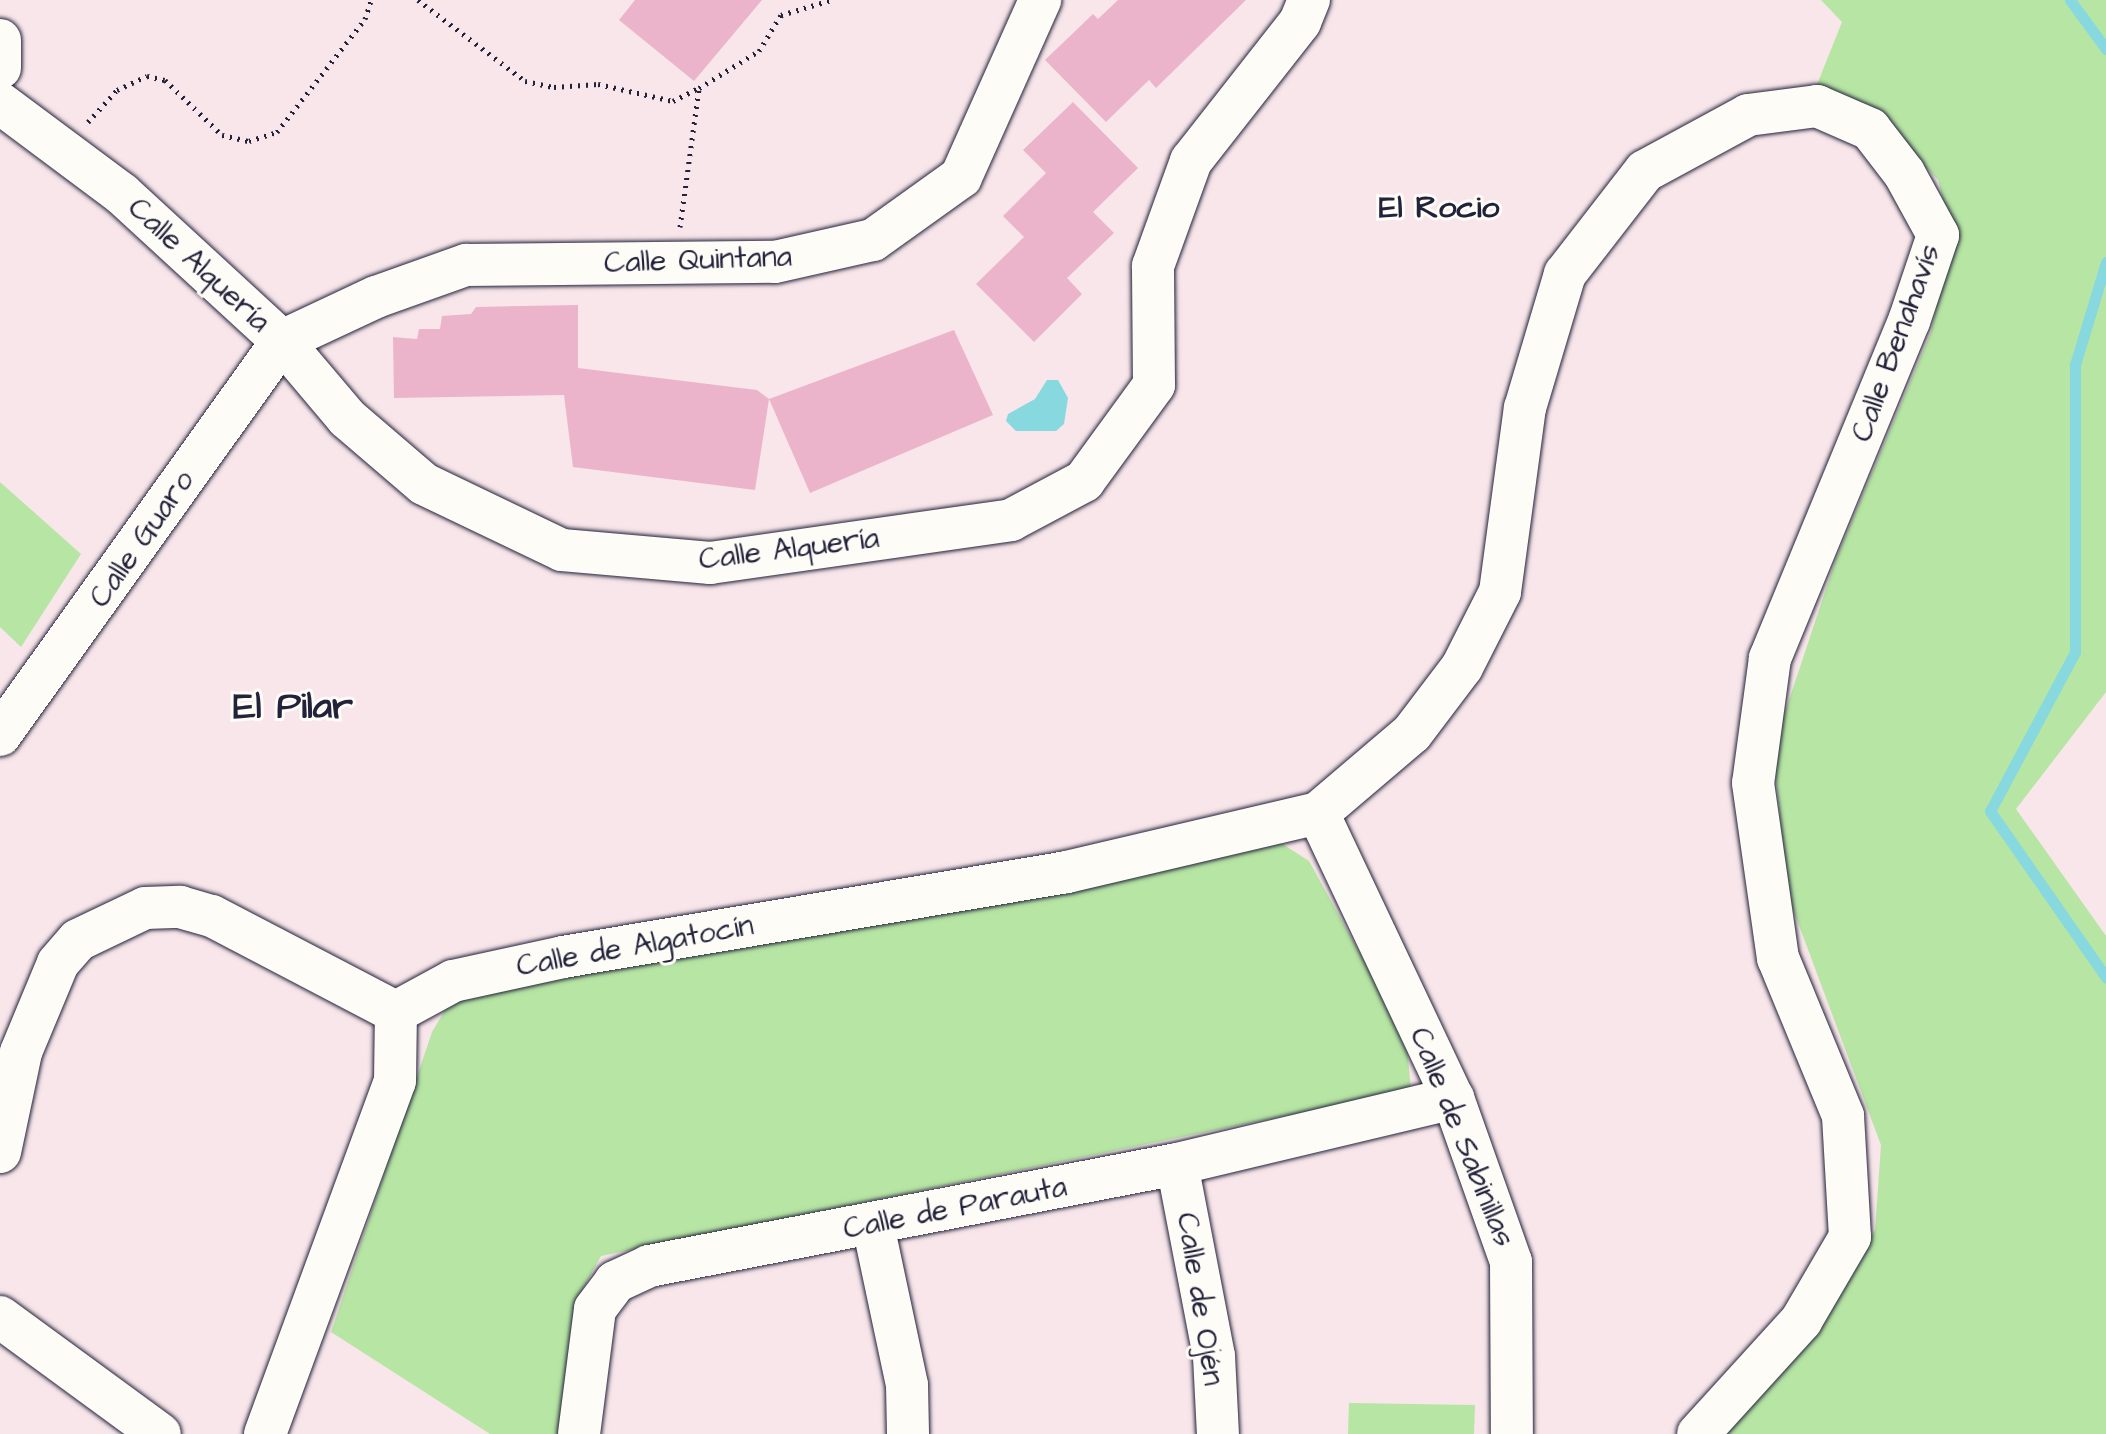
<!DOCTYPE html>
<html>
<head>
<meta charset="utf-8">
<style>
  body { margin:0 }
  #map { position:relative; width:2106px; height:1434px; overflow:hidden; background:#f8e6ea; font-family:"Architects Daughter",sans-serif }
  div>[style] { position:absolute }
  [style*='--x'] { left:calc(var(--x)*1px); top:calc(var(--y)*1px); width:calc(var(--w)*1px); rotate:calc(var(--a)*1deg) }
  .green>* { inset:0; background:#b7e5a4 }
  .water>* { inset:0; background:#87d8df }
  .stream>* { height:11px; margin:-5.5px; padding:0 5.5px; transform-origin:5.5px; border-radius:5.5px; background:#87d8df }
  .building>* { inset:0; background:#ecb4ca }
  .path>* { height:5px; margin-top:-2.5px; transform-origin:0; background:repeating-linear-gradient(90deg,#22223b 0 2px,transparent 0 8px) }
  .roads { filter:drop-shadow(0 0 2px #22223b) drop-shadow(0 0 2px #22223b) }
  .minor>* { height:42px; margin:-21px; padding:0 21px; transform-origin:21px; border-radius:21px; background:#fdfcf7 }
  span { translate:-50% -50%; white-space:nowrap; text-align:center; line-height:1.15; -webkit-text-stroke:6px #fdfcf7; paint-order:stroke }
  .street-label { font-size:30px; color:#22223b }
  .neighbourhood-label { font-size:32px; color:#22223b; font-weight:700 }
  .district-label { font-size:38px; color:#22223b; font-weight:700 }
</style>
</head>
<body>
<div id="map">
  <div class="green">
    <i style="clip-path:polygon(1821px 0,2106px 0,2106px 692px,2016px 809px,2106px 936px,2106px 1434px,1724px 1434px,1792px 1362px,1875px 1230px,1881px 1145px,1788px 896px,1773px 748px,1836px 559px,1931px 332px,1952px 234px,1938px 180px,1886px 127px,1814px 92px,1842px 22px)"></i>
    <i style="clip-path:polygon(0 482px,81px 554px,21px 647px,0 627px)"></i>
    <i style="clip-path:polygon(1278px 841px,1309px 861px,1406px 1037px,1411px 1090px,601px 1256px,577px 1300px,559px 1434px,490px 1434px,331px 1332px,432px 1032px,454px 995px)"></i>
    <i style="clip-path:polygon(1349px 1403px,1475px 1405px,1474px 1434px,1348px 1434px)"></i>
  </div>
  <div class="water">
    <i style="clip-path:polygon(1047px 380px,1058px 380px,1068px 398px,1064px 424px,1056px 431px,1016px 431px,1006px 421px,1008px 414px,1035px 399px)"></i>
  </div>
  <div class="stream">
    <i style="--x:2070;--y:0;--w:61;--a:53.7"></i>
    <i style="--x:2106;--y:262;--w:108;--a:106.8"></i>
    <i style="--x:2075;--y:365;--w:287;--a:90"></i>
    <i style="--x:2075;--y:652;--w:180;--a:118.1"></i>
    <i style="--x:1990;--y:811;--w:203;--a:55.1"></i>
  </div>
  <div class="building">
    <i style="clip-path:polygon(635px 0,762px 0,694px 81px,619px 20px)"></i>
    <i style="clip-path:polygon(1118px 0,1246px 0,1156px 88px,1149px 80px,1106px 122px,1045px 60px,1093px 14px,1098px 19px)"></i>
    <i style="clip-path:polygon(1073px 102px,1138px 168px,1093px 212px,1114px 233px,1067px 278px,1082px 294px,1034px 342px,976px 284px,1024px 237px,1003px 216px,1046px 173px,1023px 150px)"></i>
    <i style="clip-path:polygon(578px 305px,578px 368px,757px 390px,769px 399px,755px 490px,573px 467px,564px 395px,394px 398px,393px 337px,417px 339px,419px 329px,440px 329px,442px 316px,471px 314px,476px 307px)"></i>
    <i style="clip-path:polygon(954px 330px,993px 415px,810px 493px,769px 399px)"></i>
  </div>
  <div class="path">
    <i style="--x:418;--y:0;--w:134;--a:37.1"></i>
    <i style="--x:525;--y:81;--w:30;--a:12"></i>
    <i style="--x:554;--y:87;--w:44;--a:-3.9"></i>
    <i style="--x:598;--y:84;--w:77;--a:12.8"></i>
    <i style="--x:673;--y:101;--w:28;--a:-27"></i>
    <i style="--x:88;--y:122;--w:43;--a:-47.8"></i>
    <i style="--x:117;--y:90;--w:33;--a:-25"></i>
    <i style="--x:147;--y:76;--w:18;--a:13"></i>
    <i style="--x:165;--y:80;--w:79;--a:44"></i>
    <i style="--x:222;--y:135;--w:28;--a:13"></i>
    <i style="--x:249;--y:141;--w:29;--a:-18"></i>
    <i style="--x:277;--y:132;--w:143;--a:-52.1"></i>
    <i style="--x:365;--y:19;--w:20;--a:-72"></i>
    <i style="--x:680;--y:227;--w:140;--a:-82.2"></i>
    <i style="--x:699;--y:88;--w:70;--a:-31.7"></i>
    <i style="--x:759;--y:51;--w:42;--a:-58.6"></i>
    <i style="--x:781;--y:15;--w:52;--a:-16.7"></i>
  </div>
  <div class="roads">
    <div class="minor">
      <i style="--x:0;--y:40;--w:28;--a:90"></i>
      <i style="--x:0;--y:103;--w:152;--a:36.7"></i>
      <i style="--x:122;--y:194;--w:217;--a:42.6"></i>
      <i style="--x:282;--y:341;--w:101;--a:49.8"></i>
      <i style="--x:347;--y:418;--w:101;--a:40.6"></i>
      <i style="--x:424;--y:484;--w:153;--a:25.6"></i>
      <i style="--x:562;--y:550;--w:149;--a:5"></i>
      <i style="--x:710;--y:563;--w:304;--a:-8.1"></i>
      <i style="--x:1011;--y:520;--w:83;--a:-28.1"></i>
      <i style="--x:1084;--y:481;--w:119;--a:-53.9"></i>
      <i style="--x:1154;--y:385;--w:119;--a:-90.5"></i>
      <i style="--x:1153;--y:266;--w:112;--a:-70.1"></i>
      <i style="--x:1191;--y:161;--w:177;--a:-51.9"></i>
      <i style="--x:1300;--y:22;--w:24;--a:-68"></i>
      <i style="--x:282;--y:341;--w:104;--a:-25.1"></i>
      <i style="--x:376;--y:297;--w:96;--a:-19.6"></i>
      <i style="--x:466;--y:265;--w:309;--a:-0.6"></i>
      <i style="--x:775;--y:262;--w:100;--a:-12.7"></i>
      <i style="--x:873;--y:240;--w:108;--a:-35.6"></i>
      <i style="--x:961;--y:177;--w:194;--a:-65.9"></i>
      <i style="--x:0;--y:735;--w:485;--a:-54.4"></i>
      <i style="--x:1318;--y:813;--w:315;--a:64.7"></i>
      <i style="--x:1453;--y:1098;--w:174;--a:70.5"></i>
      <i style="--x:1511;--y:1262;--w:172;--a:89.7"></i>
      <i style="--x:0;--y:1152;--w:102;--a:-78.1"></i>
      <i style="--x:21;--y:1052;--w:96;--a:-67.4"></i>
      <i style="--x:58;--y:963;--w:30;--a:-49"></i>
      <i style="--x:78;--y:940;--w:74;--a:-25.5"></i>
      <i style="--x:145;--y:908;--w:35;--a:-2"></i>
      <i style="--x:180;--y:907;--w:33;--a:16"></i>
      <i style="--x:212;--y:916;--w:208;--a:27.6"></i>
      <i style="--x:1177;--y:1164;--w:196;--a:79.1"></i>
      <i style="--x:1214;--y:1356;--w:78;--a:87.1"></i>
      <i style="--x:873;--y:1225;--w:164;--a:78"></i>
      <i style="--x:907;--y:1385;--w:49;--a:88.8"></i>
      <i style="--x:0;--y:1317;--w:198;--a:36.2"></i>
      <i style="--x:265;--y:1434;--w:376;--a:-69.8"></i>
      <i style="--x:395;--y:1081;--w:69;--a:-89.2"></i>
      <i style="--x:396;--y:1012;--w:65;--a:-28.5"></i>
      <i style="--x:453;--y:981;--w:113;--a:-12.3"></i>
      <i style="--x:563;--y:957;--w:511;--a:-9.57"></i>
      <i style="--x:1067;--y:872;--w:258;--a:-13.2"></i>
      <i style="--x:1318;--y:813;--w:123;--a:-40.4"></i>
      <i style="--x:1412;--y:733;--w:83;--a:-52.9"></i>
      <i style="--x:1462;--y:667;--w:84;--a:-63.1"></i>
      <i style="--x:1500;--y:592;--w:186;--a:-82.3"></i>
      <i style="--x:1525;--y:408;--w:140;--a:-73.4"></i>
      <i style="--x:1565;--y:274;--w:130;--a:-52.2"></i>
      <i style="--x:1645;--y:171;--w:117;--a:-28.5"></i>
      <i style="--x:1748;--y:115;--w:70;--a:-7.4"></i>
      <i style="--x:1817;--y:106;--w:58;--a:23.5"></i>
      <i style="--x:1870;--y:129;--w:56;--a:52.3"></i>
      <i style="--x:1904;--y:173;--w:71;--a:61.3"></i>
      <i style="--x:1938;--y:235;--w:91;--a:108.6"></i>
      <i style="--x:1909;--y:321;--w:365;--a:112.4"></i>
      <i style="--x:1770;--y:658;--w:126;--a:97.7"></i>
      <i style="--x:1753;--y:783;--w:177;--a:81.9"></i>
      <i style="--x:1778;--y:958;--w:171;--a:67.6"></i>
      <i style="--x:1843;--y:1116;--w:121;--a:86.7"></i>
      <i style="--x:1850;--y:1237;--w:97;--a:120.3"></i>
      <i style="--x:1801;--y:1321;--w:153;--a:132.3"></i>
      <i style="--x:579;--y:1434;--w:126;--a:-82.7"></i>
      <i style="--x:595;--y:1309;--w:34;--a:-53"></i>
      <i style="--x:615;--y:1282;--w:38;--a:-25"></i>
      <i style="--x:649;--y:1266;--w:538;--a:-10.93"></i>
      <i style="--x:1177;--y:1164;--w:284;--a:-13.4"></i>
    </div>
  </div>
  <div class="street-label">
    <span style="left:698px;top:260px;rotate:-2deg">Calle Quintana</span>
    <span style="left:199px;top:265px;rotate:43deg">Calle Alquería</span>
    <span style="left:1896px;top:343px;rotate:-70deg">Calle Benahavís</span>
    <span style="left:142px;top:539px;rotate:-55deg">Calle Guaro</span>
    <span style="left:789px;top:549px;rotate:-7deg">Calle Alquería</span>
    <span style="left:635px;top:946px;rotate:-10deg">Calle de Algatocín</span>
    <span style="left:1462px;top:1137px;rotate:68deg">Calle de Sabinillas</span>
    <span style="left:955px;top:1208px;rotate:-11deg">Calle de Parauta</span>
    <span style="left:1200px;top:1299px;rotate:81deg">Calle de Ojén</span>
  </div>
  <div class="neighbourhood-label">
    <span style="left:1439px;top:208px">El Rocio</span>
  </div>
  <div class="district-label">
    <span style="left:293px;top:708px">El Pilar</span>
  </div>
</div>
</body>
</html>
